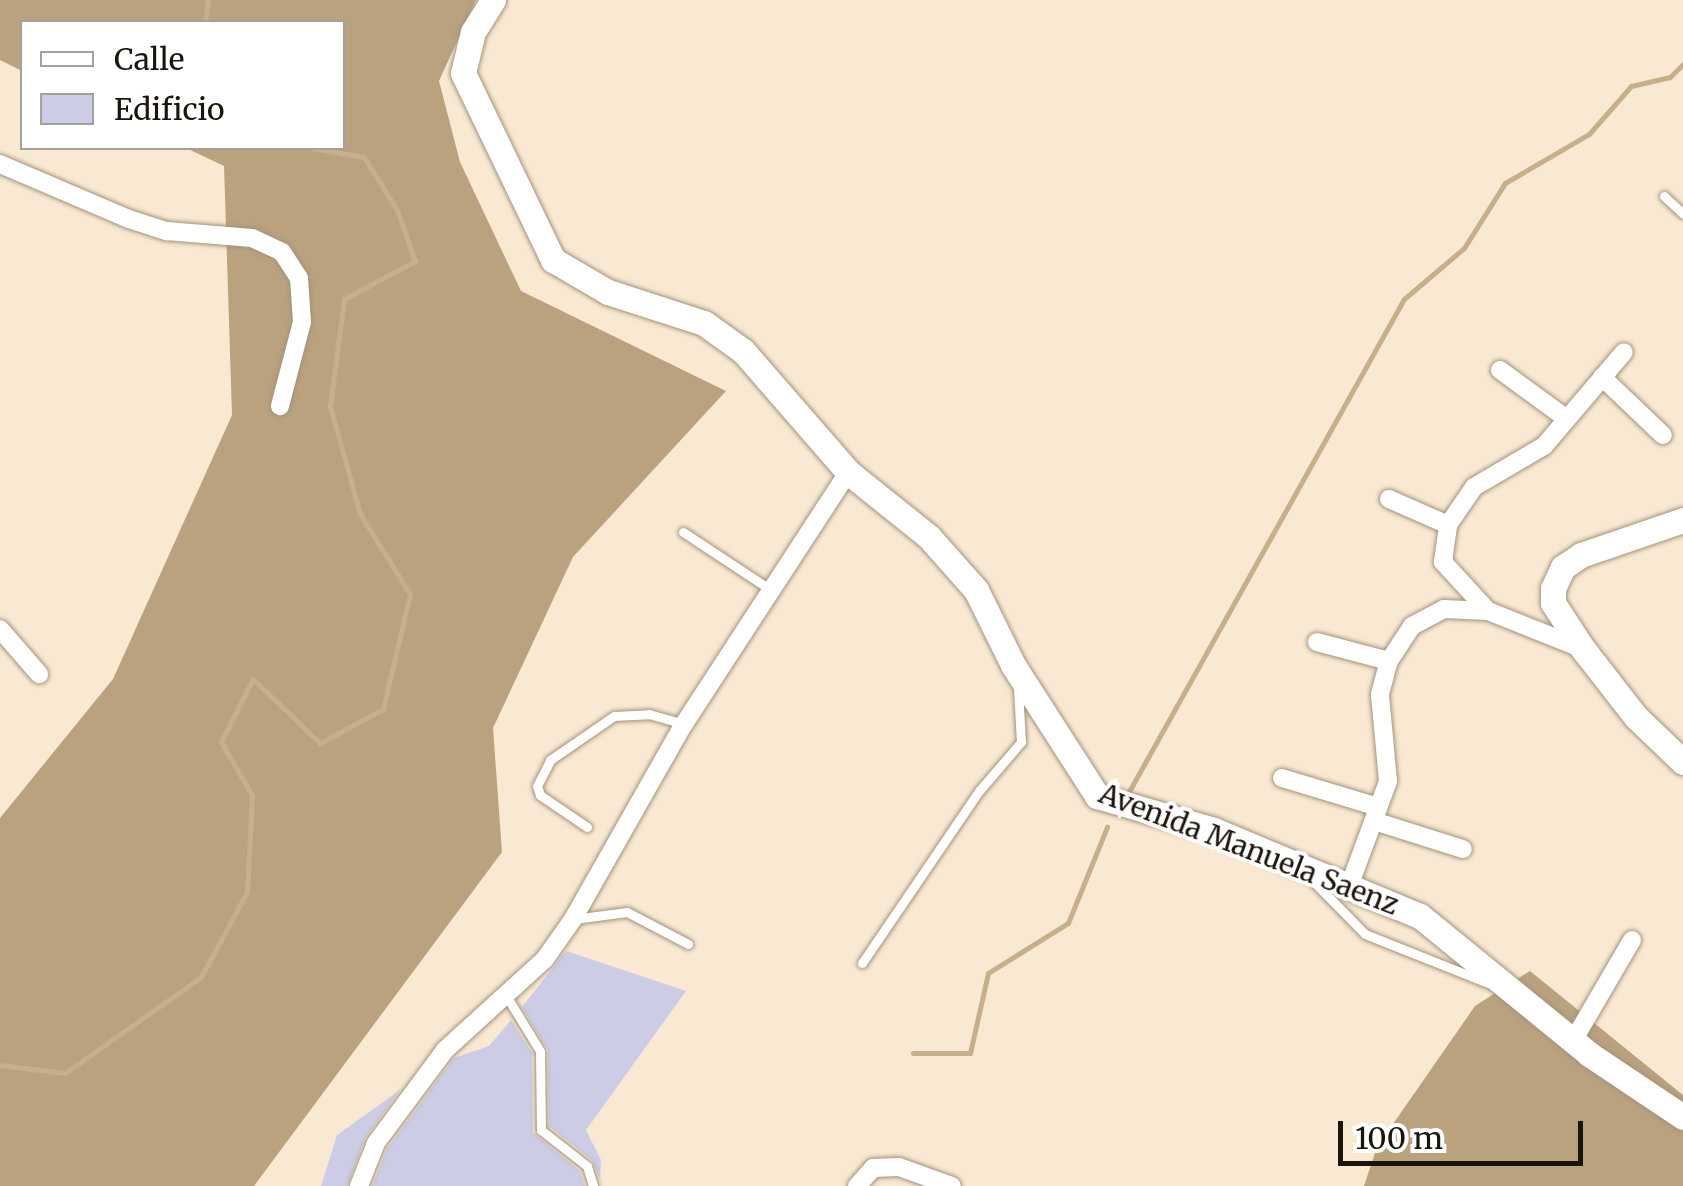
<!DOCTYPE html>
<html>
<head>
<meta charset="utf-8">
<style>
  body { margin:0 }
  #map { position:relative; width:1683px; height:1186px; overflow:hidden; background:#fae9d2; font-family:Merriweather,serif }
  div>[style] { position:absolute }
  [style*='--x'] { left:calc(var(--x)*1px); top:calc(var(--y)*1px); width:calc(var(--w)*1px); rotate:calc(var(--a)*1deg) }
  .forest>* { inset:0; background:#baa27f }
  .stream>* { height:5px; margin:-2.5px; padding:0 2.5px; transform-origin:2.5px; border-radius:2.5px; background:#c7af8b }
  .building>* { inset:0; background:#cdcce6 }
  .roads { filter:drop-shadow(0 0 2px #a2937d) drop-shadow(0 0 2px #a2937d) }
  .lane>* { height:9px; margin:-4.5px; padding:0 4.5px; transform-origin:4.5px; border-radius:4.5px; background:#fff }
  .street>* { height:18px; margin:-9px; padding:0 9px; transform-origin:9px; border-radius:9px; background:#fff }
  .secondary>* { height:25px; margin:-12.5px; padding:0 12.5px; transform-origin:12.5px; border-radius:12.5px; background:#fff }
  span { translate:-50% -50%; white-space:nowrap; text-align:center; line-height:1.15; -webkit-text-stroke:8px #fff; paint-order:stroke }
  .street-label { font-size:28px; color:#1a150c }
  .legend { position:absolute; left:20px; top:20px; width:325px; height:130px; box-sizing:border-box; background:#fff; border:2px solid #a3a19e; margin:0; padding:12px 18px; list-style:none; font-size:30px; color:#1a150c }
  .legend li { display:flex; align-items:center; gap:20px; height:50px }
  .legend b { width:50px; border:2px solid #a3a19e }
  .scale { position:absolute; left:1338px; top:1121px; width:245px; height:45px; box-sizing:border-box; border:5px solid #1a150c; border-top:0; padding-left:12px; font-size:30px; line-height:35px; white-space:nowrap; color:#1a150c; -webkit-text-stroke:8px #fff; paint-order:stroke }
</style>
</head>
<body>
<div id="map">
  <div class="forest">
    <i style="clip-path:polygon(0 0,476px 0,439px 81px,460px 162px,521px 291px,726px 391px,573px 557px,493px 728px,502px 852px,254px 1186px,0 1186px,0 818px,113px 679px,232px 415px,224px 166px,186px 148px,342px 148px,342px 22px,22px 22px,22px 71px,0 60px)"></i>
    <i style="clip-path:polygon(1530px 971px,1683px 1095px,1683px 1186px,1364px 1186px,1377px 1147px,1475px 1006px)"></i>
  </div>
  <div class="stream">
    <i style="--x:205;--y:22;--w:22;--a:-82"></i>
    <i style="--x:1127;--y:795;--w:568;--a:-60.82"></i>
    <i style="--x:1404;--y:299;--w:79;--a:-40.4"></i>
    <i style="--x:1464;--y:248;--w:77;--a:-57.8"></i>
    <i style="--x:1505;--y:183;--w:97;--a:-30.3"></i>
    <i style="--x:1589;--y:134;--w:64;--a:-48.8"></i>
    <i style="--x:1631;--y:86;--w:40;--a:-13"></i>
    <i style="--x:1670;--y:77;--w:18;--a:-45"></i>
    <i style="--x:913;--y:1053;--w:57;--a:0"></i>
    <i style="--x:970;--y:1053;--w:82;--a:-77.3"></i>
    <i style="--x:988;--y:973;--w:94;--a:-32"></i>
    <i style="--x:1068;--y:923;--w:104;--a:-67.9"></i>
    <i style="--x:0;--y:1065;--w:65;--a:7"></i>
    <i style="--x:65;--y:1073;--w:166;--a:-35.2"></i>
    <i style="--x:201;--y:977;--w:97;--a:-61.6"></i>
    <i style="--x:247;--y:892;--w:97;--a:-87"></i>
    <i style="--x:252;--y:795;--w:61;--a:-120.3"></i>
    <i style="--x:221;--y:742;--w:71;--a:-63.1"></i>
    <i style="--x:253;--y:679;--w:93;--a:43.7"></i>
    <i style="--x:320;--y:743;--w:72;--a:-28.4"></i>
    <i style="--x:383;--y:709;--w:118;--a:-76.8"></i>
    <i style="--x:410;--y:594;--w:94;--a:-122"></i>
    <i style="--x:360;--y:514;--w:112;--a:-105.5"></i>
    <i style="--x:330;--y:406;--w:108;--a:-82.5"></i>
    <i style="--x:344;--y:299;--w:81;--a:-28.2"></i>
    <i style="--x:415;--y:261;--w:54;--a:-109.4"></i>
    <i style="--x:397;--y:210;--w:62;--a:-121.9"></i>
    <i style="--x:364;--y:157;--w:53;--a:-170.2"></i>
  </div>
  <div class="building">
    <i style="clip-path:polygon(566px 951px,686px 991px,586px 1130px,601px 1160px,600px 1179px,592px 1160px,549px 1126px,548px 1050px,522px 1007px)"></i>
    <i style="clip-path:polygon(511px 1020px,532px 1053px,533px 1133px,580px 1171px,585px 1186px,372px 1186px,387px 1149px,454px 1058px,489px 1046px)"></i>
    <i style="clip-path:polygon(400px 1090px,365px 1138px,347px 1186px,321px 1186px,337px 1135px)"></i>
  </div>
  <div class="roads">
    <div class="lane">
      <i style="--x:1664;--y:196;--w:26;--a:43"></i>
      <i style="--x:683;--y:532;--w:105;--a:33.4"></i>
      <i style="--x:587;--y:827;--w:57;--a:-145.8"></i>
      <i style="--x:540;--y:795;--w:9;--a:-108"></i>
      <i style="--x:537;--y:786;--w:29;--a:-63"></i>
      <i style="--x:550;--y:760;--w:78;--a:-34.5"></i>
      <i style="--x:614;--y:716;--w:35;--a:-3"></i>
      <i style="--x:649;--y:714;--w:36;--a:16"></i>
      <i style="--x:1311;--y:879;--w:77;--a:45.5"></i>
      <i style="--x:1365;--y:934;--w:132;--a:21.7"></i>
      <i style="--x:574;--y:919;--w:53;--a:-7.5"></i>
      <i style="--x:627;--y:912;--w:69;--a:27.7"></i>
      <i style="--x:862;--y:963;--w:208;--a:-55.8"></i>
      <i style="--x:979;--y:791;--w:65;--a:-49.4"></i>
      <i style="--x:1021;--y:742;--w:54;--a:-93.2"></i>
      <i style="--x:507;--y:997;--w:63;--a:58.6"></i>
      <i style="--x:540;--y:1051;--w:79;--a:89.3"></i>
      <i style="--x:541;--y:1130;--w:58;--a:38"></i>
      <i style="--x:587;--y:1166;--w:21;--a:73"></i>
    </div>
    <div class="street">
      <i style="--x:0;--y:164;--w:140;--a:23.1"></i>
      <i style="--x:129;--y:219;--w:40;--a:18"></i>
      <i style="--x:167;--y:231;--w:85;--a:4.7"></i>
      <i style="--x:252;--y:238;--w:33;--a:25"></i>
      <i style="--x:282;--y:252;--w:31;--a:57"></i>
      <i style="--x:299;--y:278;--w:44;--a:86.1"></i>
      <i style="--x:302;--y:322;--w:87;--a:104.7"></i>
      <i style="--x:1500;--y:370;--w:83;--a:36.2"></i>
      <i style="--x:1602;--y:377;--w:84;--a:43.6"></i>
      <i style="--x:1389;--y:499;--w:64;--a:23.8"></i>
      <i style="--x:1488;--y:611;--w:67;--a:-132.6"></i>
      <i style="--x:1443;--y:562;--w:37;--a:-82"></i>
      <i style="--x:1448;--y:525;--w:46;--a:-55.6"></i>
      <i style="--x:1474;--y:487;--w:81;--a:-30.4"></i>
      <i style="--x:1544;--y:446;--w:123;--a:-49.6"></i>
      <i style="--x:0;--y:629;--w:60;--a:49.1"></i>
      <i style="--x:1317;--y:642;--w:74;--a:14.8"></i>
      <i style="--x:1282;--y:778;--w:100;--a:16.8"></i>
      <i style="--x:1374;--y:821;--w:93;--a:17.5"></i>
      <i style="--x:1350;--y:884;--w:110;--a:-69.7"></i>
      <i style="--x:1388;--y:781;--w:87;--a:-95.3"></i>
      <i style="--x:1380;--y:694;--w:34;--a:-75"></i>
      <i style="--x:1389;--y:661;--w:42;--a:-56.7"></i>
      <i style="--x:1412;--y:626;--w:36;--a:-28"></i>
      <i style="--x:1444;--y:609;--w:44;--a:2.6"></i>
      <i style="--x:1488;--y:611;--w:102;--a:21.8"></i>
      <i style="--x:1573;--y:1041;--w:117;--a:-59.7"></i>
      <i style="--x:359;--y:1186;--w:46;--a:-68.4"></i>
      <i style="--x:376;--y:1143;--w:116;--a:-53.4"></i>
      <i style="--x:445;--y:1050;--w:135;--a:-42.3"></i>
      <i style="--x:545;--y:959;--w:49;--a:-55"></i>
      <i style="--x:573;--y:919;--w:224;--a:-60.4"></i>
      <i style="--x:684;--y:724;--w:301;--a:-56.9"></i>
      <i style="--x:857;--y:1186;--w:24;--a:-48"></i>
      <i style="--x:873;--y:1168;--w:26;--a:-2"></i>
      <i style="--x:899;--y:1167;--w:56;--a:19.7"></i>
    </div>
    <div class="secondary">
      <i style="--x:493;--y:0;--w:38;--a:122"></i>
      <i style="--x:473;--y:32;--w:42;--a:103.7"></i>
      <i style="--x:463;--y:73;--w:208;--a:64.3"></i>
      <i style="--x:553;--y:260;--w:64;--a:30.2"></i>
      <i style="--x:608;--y:292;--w:101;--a:17.9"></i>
      <i style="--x:704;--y:323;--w:48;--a:35.7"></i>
      <i style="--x:743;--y:351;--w:160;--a:49"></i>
      <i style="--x:848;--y:472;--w:104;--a:38.7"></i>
      <i style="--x:929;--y:537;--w:71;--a:48.4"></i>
      <i style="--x:976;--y:590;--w:84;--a:63.7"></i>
      <i style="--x:1013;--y:665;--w:156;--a:57.3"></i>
      <i style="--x:1097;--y:796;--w:122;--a:16.2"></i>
      <i style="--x:1214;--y:830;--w:223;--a:22.7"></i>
      <i style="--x:1420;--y:916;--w:218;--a:39.2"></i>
      <i style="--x:1589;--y:1054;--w:113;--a:33.8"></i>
      <i style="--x:1683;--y:520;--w:108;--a:161.1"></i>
      <i style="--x:1581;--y:555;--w:22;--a:146"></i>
      <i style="--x:1563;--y:567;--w:23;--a:115"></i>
      <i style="--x:1553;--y:588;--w:15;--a:90"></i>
      <i style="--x:1553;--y:603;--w:55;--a:56.9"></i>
      <i style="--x:1583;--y:649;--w:86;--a:52.1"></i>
      <i style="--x:1636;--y:717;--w:65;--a:43.8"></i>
    </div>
  </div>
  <div class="street-label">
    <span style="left:1249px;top:849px;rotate:21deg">Avenida Manuela Saenz</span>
  </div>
  <ul class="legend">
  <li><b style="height:12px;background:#fff"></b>Calle</li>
  <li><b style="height:28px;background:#cdcce6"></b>Edificio</li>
  </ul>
  <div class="scale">100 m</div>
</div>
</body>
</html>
